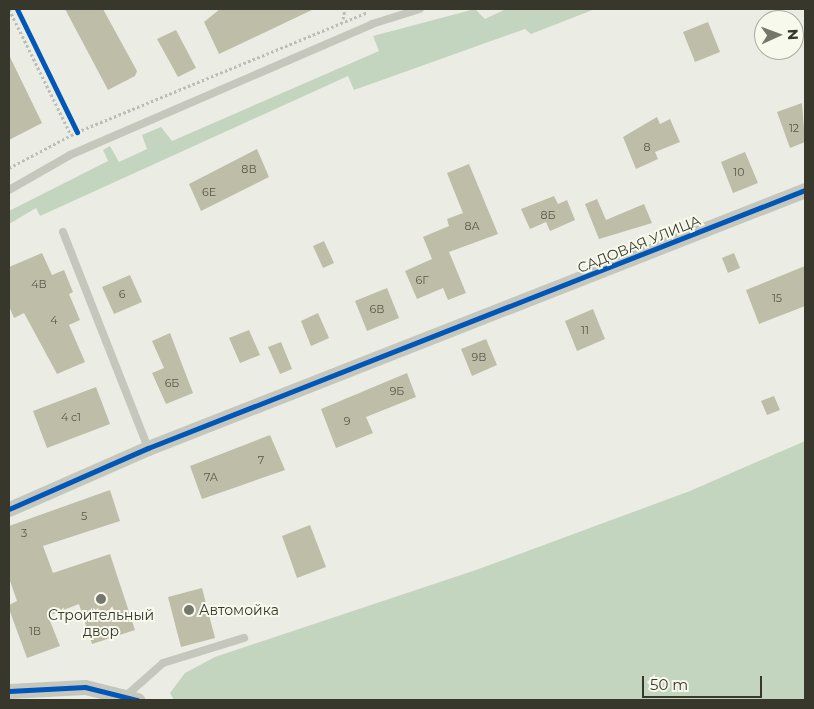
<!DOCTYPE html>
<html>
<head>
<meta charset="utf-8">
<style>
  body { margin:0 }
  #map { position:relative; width:814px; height:709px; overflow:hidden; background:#ebede4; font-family:Montserrat,sans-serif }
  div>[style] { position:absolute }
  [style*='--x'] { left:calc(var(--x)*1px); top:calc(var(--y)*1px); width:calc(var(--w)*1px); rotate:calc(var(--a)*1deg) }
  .green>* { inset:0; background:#c3d4bf }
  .building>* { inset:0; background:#bebda7 }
  .path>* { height:3px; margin-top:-1.5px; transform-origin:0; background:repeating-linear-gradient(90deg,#bcbdb3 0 2.5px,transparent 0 5px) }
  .service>* { height:8px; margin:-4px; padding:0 4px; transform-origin:4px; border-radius:4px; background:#c6c7bc }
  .minor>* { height:15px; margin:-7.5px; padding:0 7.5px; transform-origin:7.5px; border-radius:7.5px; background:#c6c7bc }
  .cycleway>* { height:5px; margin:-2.5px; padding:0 2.5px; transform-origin:2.5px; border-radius:2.5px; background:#0057b8 }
  .dots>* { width:14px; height:14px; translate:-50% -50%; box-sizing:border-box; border:2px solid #f7f9ec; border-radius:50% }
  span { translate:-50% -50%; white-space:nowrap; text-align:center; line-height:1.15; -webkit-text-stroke:4px #f7f9ec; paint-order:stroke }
  .number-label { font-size:11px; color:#59584a }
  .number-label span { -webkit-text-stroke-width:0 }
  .street-label { font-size:14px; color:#37372b }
  .poi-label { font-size:14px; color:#37372b }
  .left { translate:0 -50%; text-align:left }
  .frame { position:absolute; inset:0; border:10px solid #37372b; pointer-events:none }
  .north { position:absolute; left:754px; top:10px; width:50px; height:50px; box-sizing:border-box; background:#f7f9ec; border:1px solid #aaab9f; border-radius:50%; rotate:88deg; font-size:14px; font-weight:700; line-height:20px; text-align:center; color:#37372b }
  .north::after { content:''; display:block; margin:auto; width:18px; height:22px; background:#76776c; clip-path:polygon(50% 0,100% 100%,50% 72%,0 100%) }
  .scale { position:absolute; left:642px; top:676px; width:120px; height:22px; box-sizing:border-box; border:2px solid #37372b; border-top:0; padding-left:6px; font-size:15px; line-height:18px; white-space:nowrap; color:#37372b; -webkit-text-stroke:4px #f7f9ec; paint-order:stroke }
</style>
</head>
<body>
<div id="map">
  <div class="green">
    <i style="clip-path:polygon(475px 9px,485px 19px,506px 9px,595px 9px,531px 34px,525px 29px,354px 90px,348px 76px,40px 216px,36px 208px,9px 224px,9px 211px,108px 161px,103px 150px,110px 146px,119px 162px,147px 149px,142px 135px,161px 127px,172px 141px,379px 51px,373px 36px)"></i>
    <i style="clip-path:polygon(805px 441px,805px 700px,174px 700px,170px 693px,185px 673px,215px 657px,476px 570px,690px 491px)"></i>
  </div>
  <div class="building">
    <i style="clip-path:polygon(65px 9px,103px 9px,137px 71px,135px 76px,108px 90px)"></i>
    <i style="clip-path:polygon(220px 9px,314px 9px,219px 54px,204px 22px)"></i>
    <i style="clip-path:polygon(708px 22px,720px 52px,695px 62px,683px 32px)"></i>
    <i style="clip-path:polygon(176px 30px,196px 68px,178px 77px,157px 39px)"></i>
    <i style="clip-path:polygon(9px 55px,42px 123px,9px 140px)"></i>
    <i style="clip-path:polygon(802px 103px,805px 142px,790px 148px,777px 112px)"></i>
    <i style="clip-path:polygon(657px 117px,660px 124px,670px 119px,680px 142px,655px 152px,658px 159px,636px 169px,623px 137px)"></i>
    <i style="clip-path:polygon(257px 149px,269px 177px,201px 211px,189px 184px)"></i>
    <i style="clip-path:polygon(745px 152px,758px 183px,733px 193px,721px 162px)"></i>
    <i style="clip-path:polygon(469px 164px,498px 234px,449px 252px,466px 293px,448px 300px,443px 288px,417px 299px,405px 271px,432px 259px,423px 237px,449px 226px,447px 219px,463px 213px,447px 173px)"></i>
    <i style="clip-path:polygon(554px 196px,558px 204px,567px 200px,575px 220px,550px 231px,546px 222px,530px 229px,521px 209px)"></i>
    <i style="clip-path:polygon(597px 199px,606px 220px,644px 204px,652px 223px,599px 239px,585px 204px)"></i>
    <i style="clip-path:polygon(324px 241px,334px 263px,323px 268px,313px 246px)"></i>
    <i style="clip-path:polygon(42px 253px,52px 275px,64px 270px,73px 292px,69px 294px,80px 320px,69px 325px,85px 362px,57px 374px,24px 313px,14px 318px,9px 306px,9px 267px)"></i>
    <i style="clip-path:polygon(734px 253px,740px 268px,728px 273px,722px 258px)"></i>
    <i style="clip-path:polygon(805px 266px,805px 306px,759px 324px,746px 290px)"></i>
    <i style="clip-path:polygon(130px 275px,142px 302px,114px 314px,102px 287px)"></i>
    <i style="clip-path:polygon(387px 288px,399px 318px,367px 331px,355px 301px)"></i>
    <i style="clip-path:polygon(593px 309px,605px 339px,577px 351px,565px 321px)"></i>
    <i style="clip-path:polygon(318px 313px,329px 338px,311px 346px,301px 321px)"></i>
    <i style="clip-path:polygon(249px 330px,260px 355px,240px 363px,229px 338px)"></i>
    <i style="clip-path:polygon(170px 333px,193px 393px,166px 404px,152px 373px,164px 368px,152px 341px)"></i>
    <i style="clip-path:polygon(486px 339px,497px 365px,472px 376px,461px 349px)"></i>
    <i style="clip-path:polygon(281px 342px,292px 369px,280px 374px,268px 347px)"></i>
    <i style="clip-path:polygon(407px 373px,416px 397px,366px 417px,373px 433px,336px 448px,321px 409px)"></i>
    <i style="clip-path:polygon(96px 387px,110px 424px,47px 448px,33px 411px)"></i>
    <i style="clip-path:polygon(774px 396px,780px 410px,767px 415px,761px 401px)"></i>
    <i style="clip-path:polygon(270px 435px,285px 470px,202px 499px,190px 466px)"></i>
    <i style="clip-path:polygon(110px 490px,120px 521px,43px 546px,53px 573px,110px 554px,135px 630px,92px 644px,79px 604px,48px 616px,60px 646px,27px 658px,9px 609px,9px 605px,17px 601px,9px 578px,9px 526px)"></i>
    <i style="clip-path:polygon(310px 525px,326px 567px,297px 578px,282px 536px)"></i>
    <i style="clip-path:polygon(202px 588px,215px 638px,181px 647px,168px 597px)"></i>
  </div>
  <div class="path">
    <i style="--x:9;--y:9;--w:140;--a:63.8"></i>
    <i style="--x:343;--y:19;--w:10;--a:-79"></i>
    <i style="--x:9;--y:168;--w:77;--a:-27.9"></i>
    <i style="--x:77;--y:132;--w:313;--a:-22.4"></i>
  </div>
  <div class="service">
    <i style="--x:9;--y:190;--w:70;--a:-29.8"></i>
    <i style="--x:70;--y:155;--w:329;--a:-23.4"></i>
    <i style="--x:372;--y:24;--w:50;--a:-17.4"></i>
    <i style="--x:63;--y:232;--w:232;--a:68.5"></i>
    <i style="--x:127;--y:695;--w:48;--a:-41.6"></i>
    <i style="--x:163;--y:663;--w:85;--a:-17.2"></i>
  </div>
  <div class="minor">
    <i style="--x:9;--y:509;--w:152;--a:-23.7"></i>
    <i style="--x:148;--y:448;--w:706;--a:-21.44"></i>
    <i style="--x:9;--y:691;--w:76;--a:-3"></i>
    <i style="--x:85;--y:687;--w:54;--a:14"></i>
  </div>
  <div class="cycleway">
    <i style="--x:17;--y:9;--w:137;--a:64"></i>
    <i style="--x:9;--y:509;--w:152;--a:-23.7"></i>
    <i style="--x:148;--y:448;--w:706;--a:-21.44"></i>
    <i style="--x:9;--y:691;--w:76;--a:-3"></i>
    <i style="--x:85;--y:687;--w:54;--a:14"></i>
  </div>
  <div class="dots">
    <i style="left:101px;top:599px;background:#76776c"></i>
    <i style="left:189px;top:610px;background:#76776c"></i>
  </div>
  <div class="number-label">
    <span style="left:794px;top:128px">12</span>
    <span style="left:647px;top:147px">8</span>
    <span style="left:249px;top:169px">8В</span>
    <span style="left:739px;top:172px">10</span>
    <span style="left:209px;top:192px">6Е</span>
    <span style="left:548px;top:215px">8Б</span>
    <span style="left:472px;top:226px">8А</span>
    <span style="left:422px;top:280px">6Г</span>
    <span style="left:39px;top:284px">4В</span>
    <span style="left:122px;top:294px">6</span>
    <span style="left:777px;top:298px">15</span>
    <span style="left:377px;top:309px">6В</span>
    <span style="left:54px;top:320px">4</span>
    <span style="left:585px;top:330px">11</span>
    <span style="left:479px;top:357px">9В</span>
    <span style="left:172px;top:383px">6Б</span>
    <span style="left:397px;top:391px">9Б</span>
    <span style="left:71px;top:417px">4 с1</span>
    <span style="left:347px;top:421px">9</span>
    <span style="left:261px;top:460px">7</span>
    <span style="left:211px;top:477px">7А</span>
    <span style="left:84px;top:516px">5</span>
    <span style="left:24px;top:533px">3</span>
    <span style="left:35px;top:631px">1В</span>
  </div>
  <div class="street-label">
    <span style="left:639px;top:244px;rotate:-22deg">САДОВАЯ УЛИЦА</span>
  </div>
  <div class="poi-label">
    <span class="left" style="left:199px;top:610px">Автомойка</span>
    <span style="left:101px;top:623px">Строительный<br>двор</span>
  </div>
  <div class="frame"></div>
  <div class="north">N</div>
  <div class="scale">50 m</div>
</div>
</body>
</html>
